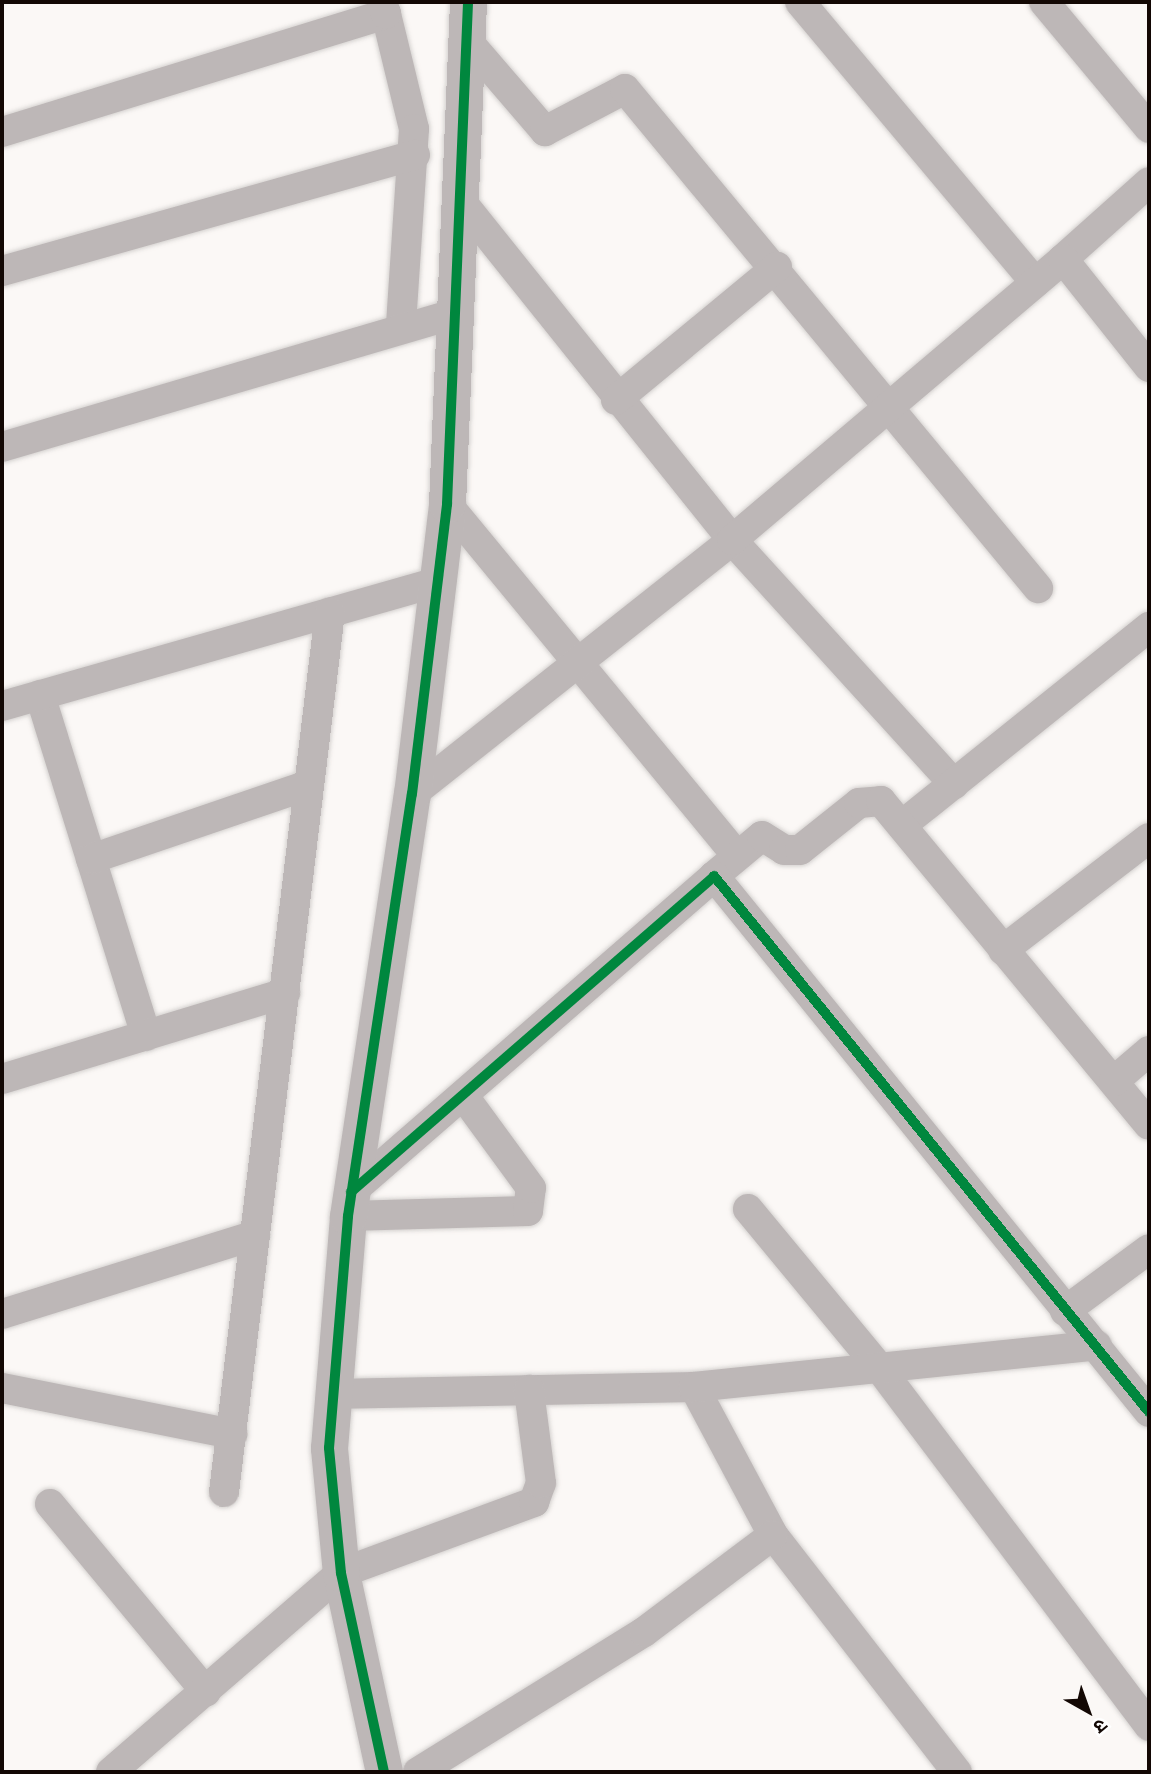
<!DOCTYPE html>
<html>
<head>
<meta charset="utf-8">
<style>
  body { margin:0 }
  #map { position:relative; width:1151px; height:1774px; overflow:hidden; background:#fbf8f6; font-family:"Playfair Display","Noto Sans Devanagari",serif }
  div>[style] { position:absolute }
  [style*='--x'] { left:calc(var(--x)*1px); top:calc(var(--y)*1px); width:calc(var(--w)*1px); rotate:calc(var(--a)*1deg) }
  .roads { filter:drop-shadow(0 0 2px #d5d2d0) drop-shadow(0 0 2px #d5d2d0) }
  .minor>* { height:30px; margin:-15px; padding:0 15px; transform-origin:15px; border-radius:15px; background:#bdb7b7 }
  .tertiary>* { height:37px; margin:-18.5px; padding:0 18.5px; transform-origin:18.5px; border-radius:18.5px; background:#bdb7b7 }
  .cycleway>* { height:10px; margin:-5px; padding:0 5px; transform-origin:5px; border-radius:5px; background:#00873e }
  span { translate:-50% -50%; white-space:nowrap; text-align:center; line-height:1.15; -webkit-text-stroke:7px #fff; paint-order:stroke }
  .frame { position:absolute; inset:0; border:4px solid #130804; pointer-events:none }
  .north { position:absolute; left:1053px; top:1676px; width:70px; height:70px; -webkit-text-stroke:5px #fff; paint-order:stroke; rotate:140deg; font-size:19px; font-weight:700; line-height:28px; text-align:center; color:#130804 }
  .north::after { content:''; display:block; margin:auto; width:24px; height:32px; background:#130804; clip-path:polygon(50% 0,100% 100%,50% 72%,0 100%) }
</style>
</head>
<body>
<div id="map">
  <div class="roads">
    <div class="minor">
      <i style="--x:800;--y:2;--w:366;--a:50"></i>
      <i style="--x:1044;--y:2;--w:164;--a:50.2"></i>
      <i style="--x:386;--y:14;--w:118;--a:76.3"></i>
      <i style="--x:414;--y:129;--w:196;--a:93.8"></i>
      <i style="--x:465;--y:38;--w:123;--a:49.3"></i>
      <i style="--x:545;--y:131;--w:90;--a:-27.7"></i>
      <i style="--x:625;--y:89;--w:648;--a:50.39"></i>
      <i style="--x:2;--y:132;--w:402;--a:-17.1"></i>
      <i style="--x:386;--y:14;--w:13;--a:-108"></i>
      <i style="--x:460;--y:200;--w:435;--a:51.3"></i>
      <i style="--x:732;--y:540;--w:330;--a:47.7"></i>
      <i style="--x:1063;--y:259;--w:115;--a:-41.8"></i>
      <i style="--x:2;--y:271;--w:429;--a:-15.7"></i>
      <i style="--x:616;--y:400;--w:209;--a:-39.6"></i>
      <i style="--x:2;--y:447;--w:472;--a:-16.4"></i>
      <i style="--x:447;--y:504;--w:456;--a:50.5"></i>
      <i style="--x:40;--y:695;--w:357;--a:72.7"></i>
      <i style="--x:2;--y:706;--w:448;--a:-15.9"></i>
      <i style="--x:412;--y:794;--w:409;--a:-38.4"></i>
      <i style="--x:732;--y:540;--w:434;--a:-40.3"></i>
      <i style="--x:1063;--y:259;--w:138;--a:51.5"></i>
      <i style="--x:902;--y:825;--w:317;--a:-38.7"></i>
      <i style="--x:91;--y:859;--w:227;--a:-18.8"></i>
      <i style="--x:714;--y:876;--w:62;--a:-39.8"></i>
      <i style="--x:762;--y:836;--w:26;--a:32"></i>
      <i style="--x:784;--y:850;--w:16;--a:0"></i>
      <i style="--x:800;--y:850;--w:75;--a:-38.5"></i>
      <i style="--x:859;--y:803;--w:22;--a:-5"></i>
      <i style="--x:881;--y:801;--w:420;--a:50.4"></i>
      <i style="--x:1003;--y:950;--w:184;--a:-37.5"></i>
      <i style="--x:2;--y:1079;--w:296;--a:-16.9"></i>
      <i style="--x:1114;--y:1081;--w:46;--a:-40.6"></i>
      <i style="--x:351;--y:1192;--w:481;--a:-41"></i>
      <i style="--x:714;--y:876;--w:690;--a:50.94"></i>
      <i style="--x:748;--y:1209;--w:209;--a:50.4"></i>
      <i style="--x:881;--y:1370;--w:446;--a:53"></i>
      <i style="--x:348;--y:1216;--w:180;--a:-1.6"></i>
      <i style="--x:528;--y:1211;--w:23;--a:-83"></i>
      <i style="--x:531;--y:1188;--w:115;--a:-126.2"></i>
      <i style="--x:1065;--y:1311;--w:104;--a:-36.4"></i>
      <i style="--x:2;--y:1314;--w:265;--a:-17.3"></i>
      <i style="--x:694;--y:1387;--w:168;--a:61.9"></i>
      <i style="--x:773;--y:1535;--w:300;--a:52.2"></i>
      <i style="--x:2;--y:1388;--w:235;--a:11.3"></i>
      <i style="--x:332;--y:1394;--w:362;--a:-1.1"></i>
      <i style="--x:694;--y:1387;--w:405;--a:-5.9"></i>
      <i style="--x:224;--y:1492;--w:886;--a:-83.13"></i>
      <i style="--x:50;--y:1504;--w:244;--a:50.3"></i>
      <i style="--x:111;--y:1772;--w:304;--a:-40.9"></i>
      <i style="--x:341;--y:1573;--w:206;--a:-20.2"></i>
      <i style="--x:534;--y:1502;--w:20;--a:-70"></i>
      <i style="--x:541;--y:1483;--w:94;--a:-97.4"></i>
      <i style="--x:418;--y:1772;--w:266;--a:-31.8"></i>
      <i style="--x:644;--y:1632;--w:161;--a:-36.9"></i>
    </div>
    <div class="tertiary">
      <i style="--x:384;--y:1772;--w:204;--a:-102.2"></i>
      <i style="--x:341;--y:1573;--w:126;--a:-95.5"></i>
      <i style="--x:329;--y:1448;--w:233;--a:-85.3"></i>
      <i style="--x:348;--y:1216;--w:427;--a:-81.4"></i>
      <i style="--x:412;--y:794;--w:292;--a:-83.1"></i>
      <i style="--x:447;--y:504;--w:502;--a:-87.6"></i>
    </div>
  </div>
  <div class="cycleway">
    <i style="--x:351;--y:1192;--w:481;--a:-41"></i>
    <i style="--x:714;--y:876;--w:690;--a:50.94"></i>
    <i style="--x:384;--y:1772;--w:204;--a:-102.2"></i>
    <i style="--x:341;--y:1573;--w:126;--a:-95.5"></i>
    <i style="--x:329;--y:1448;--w:233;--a:-85.3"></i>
    <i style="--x:348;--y:1216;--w:427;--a:-81.4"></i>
    <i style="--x:412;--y:794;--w:292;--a:-83.1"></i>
    <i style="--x:447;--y:504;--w:502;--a:-87.6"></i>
  </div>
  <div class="frame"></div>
  <div class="north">उ</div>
</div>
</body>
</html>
